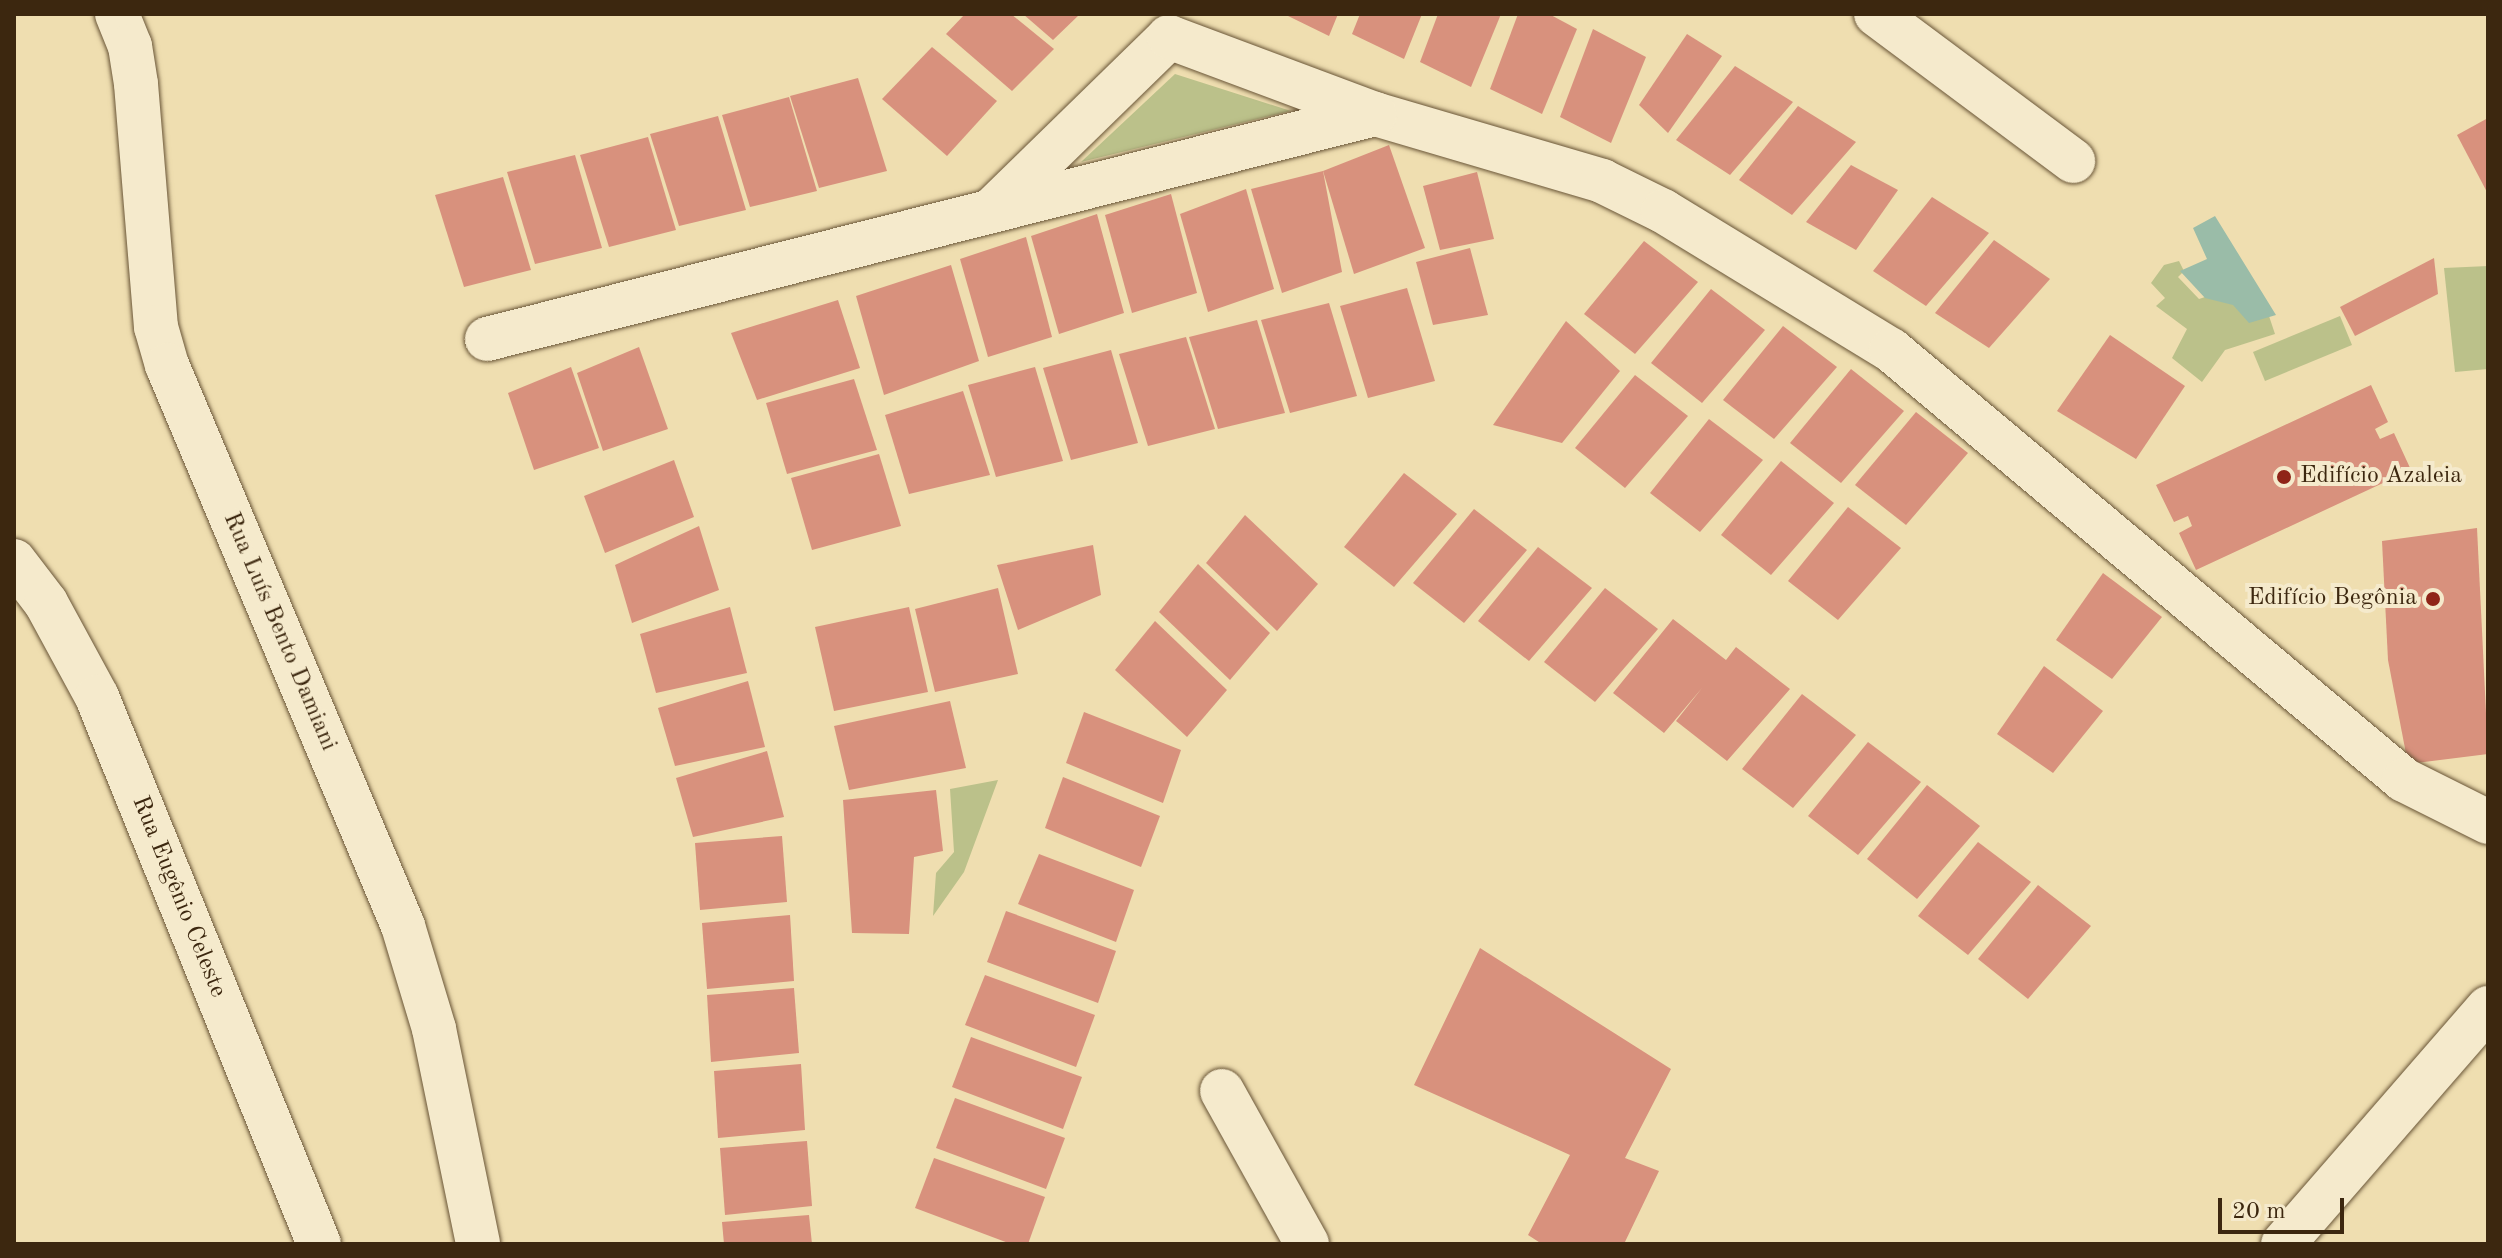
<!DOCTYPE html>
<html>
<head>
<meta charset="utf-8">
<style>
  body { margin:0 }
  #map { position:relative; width:2502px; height:1258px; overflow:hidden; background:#efdeb0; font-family:"Old Standard TT",serif }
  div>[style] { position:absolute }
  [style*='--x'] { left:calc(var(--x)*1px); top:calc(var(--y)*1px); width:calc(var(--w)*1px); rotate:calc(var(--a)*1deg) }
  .green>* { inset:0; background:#bbc18a }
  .water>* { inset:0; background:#9abca8 }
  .building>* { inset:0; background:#d8917d }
  .roads { filter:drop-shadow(0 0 2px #695537) drop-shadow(0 0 2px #695537) }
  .minor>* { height:44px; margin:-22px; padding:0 22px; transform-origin:22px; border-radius:22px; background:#f5eacc }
  .dots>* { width:22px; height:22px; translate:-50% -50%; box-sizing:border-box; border:4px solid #f5eacc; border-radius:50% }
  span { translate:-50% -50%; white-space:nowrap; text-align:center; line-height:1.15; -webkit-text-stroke:8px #f5eacc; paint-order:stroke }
  .poi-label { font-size:24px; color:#3c270f }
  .left { translate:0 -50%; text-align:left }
  .right { translate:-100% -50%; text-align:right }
  .street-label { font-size:24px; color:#3c270f }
  .frame { position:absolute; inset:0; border:16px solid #3c270f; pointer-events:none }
  .scale { position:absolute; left:2218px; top:1198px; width:126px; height:36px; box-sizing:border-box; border:4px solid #3c270f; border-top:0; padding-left:10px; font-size:24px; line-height:28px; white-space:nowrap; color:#3c270f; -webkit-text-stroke:6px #f5eacc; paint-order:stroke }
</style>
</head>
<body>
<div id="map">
  <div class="green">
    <i style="clip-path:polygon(1175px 74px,1291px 111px,1081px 162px)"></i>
    <i style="clip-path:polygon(2179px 261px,2184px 271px,2178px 277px,2199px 299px,2208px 296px,2269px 316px,2275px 334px,2225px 350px,2202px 382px,2172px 358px,2187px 329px,2156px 306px,2165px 298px,2151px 283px,2164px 265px)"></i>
    <i style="clip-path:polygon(2488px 266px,2488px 369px,2455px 372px,2444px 268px)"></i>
    <i style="clip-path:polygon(2340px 316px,2352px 345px,2265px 381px,2253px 352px)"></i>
    <i style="clip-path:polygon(998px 780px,964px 872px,933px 916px,936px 873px,954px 852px,950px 789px)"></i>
  </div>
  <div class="water">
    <i style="clip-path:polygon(2215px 216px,2276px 315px,2249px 323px,2233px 305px,2205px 298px,2180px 271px,2207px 259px,2193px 228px)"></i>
  </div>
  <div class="building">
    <i style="clip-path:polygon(965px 14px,1011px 14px,1054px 49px,1012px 91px,946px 34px)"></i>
    <i style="clip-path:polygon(1023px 14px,1080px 14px,1053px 40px)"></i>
    <i style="clip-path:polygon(1284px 14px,1338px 14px,1329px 36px)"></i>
    <i style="clip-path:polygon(1360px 14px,1422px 14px,1404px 59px,1352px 34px)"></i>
    <i style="clip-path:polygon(1438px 14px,1501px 14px,1471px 87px,1420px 62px)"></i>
    <i style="clip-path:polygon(1518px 14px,1549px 14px,1577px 29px,1542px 114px,1490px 89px)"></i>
    <i style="clip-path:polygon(1593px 29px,1646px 57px,1611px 143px,1560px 117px)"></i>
    <i style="clip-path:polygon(1687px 34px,1722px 56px,1668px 133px,1639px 105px)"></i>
    <i style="clip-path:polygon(932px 47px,997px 101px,947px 156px,882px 99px)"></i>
    <i style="clip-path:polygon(1735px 66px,1793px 102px,1730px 175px,1676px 140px)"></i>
    <i style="clip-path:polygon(858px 78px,887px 171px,819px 188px,790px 96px)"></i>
    <i style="clip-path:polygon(789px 97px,817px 191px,750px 207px,722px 115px)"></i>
    <i style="clip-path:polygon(1798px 106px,1856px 142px,1792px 215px,1739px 180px)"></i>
    <i style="clip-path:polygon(718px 116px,746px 210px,679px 226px,650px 134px)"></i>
    <i style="clip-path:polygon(2488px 118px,2488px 194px,2457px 135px)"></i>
    <i style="clip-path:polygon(648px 137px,676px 230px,609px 247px,580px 155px)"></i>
    <i style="clip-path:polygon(1389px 145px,1425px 248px,1354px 274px,1323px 171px)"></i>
    <i style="clip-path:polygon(575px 155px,602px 248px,535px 264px,507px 172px)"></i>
    <i style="clip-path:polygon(1851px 165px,1898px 190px,1856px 250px,1806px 222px)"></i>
    <i style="clip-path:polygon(1323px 171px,1342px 272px,1282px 293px,1251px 189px)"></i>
    <i style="clip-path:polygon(1477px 172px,1494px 239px,1440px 250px,1423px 186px)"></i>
    <i style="clip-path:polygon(503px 177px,531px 270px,464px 287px,435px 195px)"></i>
    <i style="clip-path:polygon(1246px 189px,1274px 289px,1208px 312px,1180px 214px)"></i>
    <i style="clip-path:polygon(1171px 194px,1197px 293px,1132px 313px,1105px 215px)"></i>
    <i style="clip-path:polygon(1932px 197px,1989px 233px,1926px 306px,1873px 271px)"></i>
    <i style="clip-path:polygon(1097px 214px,1124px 313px,1059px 334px,1031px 236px)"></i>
    <i style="clip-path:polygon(1026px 237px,1052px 337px,988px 357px,960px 259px)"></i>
    <i style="clip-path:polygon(1994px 240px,2050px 279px,1989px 348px,1935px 313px)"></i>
    <i style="clip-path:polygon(1644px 241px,1698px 282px,1635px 354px,1584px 314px)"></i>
    <i style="clip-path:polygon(1470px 248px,1488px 315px,1433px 325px,1416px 262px)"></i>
    <i style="clip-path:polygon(2434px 258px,2438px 294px,2355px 336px,2340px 307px)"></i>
    <i style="clip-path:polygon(951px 265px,979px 361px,884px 395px,856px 296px)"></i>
    <i style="clip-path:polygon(1407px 288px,1435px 381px,1368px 398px,1340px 306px)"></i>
    <i style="clip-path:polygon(1711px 289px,1765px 330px,1702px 403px,1651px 363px)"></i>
    <i style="clip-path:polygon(838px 300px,860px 368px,757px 400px,731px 333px)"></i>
    <i style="clip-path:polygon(1329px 303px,1357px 396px,1290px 413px,1261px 320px)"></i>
    <i style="clip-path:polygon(1257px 320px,1285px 413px,1218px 429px,1189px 337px)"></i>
    <i style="clip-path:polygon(1566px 321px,1620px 371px,1562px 443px,1493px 425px)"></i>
    <i style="clip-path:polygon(1783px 326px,1837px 367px,1774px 439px,1723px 400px)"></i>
    <i style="clip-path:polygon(2110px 335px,2185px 386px,2136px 459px,2057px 411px)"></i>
    <i style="clip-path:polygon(1186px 337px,1215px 429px,1148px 446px,1119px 354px)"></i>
    <i style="clip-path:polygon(639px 347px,668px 429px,603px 451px,577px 373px)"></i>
    <i style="clip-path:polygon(1111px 350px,1138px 443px,1071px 460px,1043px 368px)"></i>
    <i style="clip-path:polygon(571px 367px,599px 448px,534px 470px,508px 393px)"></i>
    <i style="clip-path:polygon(1035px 367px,1063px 461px,996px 477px,968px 385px)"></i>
    <i style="clip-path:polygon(1851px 369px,1904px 411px,1841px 483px,1790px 443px)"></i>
    <i style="clip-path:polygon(1635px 375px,1688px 416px,1625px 488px,1575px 448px)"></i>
    <i style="clip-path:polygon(854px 379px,877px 450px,787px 474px,766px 403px)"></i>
    <i style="clip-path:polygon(2371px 385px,2388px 422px,2375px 429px,2380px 439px,2394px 433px,2411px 470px,2196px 570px,2179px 533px,2192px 526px,2188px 516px,2174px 522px,2156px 485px)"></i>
    <i style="clip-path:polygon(963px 391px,990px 475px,909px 494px,885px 415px)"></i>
    <i style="clip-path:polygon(1916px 412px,1968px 453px,1906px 525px,1855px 485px)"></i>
    <i style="clip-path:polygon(1709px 419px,1763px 460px,1700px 532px,1650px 493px)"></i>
    <i style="clip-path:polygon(879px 454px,901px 526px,812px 550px,791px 478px)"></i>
    <i style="clip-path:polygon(674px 460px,694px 517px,605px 553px,584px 496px)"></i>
    <i style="clip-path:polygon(1781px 461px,1834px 503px,1771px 575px,1721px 535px)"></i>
    <i style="clip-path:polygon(1404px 473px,1457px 514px,1394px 587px,1344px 547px)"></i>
    <i style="clip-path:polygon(1848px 507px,1901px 548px,1838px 620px,1788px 581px)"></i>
    <i style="clip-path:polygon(1474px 509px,1527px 550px,1464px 623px,1413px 583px)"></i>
    <i style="clip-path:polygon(1245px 515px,1318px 584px,1277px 631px,1206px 563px)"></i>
    <i style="clip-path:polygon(699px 526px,719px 590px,632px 623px,615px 565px)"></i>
    <i style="clip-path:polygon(2477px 528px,2488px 754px,2408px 764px,2388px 660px,2382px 541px)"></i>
    <i style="clip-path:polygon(1093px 545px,1101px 595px,1018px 630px,997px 565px)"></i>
    <i style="clip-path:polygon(1538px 547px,1592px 588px,1529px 661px,1478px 621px)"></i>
    <i style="clip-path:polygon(1198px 564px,1270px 633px,1230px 680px,1159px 612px)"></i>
    <i style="clip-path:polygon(2103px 573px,2162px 617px,2112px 679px,2056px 640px)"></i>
    <i style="clip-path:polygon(998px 588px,1018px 674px,935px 692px,915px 609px)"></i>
    <i style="clip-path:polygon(1605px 588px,1658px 629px,1595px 702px,1544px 662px)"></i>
    <i style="clip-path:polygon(730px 607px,747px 673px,656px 693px,640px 634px)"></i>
    <i style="clip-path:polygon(909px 607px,928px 692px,834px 711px,815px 627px)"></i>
    <i style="clip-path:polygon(1673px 619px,1726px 660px,1736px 647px,1790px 689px,1727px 761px,1676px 721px,1702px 688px,1664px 733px,1613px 693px)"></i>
    <i style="clip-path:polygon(1155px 621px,1227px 690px,1187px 737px,1115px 670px)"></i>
    <i style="clip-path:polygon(2044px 666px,2103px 711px,2053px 773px,1997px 734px)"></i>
    <i style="clip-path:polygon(748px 681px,765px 747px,675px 766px,658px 708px)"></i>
    <i style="clip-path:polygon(1802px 694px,1856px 735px,1793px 808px,1742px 769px)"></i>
    <i style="clip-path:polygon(950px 701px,966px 768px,849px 790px,834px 726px)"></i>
    <i style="clip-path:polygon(1084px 712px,1181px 750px,1163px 803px,1066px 763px)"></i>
    <i style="clip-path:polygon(1868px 742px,1921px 782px,1858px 855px,1808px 816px)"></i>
    <i style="clip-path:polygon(767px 751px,784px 817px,693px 837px,676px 778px)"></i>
    <i style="clip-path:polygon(1063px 777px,1160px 816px,1141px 867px,1045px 828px)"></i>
    <i style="clip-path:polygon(1927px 785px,1980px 826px,1917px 899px,1867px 859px)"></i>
    <i style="clip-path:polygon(936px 790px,943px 851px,914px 857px,909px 934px,852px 933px,843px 800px)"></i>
    <i style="clip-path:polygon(782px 836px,787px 902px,700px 910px,695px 843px)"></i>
    <i style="clip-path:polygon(1978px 842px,2031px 882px,1968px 955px,1918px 916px)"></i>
    <i style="clip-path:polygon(1039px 854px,1134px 890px,1116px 942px,1018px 904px)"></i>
    <i style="clip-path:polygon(2038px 885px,2091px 926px,2028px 999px,1978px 959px)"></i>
    <i style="clip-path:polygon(1006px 911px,1116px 951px,1098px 1003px,987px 962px)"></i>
    <i style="clip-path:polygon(790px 915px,794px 981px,707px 989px,702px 923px)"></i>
    <i style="clip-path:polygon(1480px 948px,1671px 1069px,1625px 1158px,1659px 1171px,1624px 1244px,1542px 1244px,1528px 1235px,1570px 1155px,1414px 1085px)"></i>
    <i style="clip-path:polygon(985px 975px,1095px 1015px,1076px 1067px,965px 1025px)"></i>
    <i style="clip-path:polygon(794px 988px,799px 1053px,711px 1062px,707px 995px)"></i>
    <i style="clip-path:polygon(971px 1037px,1082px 1077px,1063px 1129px,952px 1087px)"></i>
    <i style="clip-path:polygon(801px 1064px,805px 1130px,718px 1138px,714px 1071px)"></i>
    <i style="clip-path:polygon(955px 1098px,1065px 1138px,1046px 1189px,936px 1148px)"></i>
    <i style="clip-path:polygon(807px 1141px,812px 1206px,725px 1215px,720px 1148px)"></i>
    <i style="clip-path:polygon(934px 1158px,1045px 1197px,1028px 1244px,1011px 1244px,915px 1208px)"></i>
    <i style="clip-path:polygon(809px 1215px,812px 1244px,724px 1244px,722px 1222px)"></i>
  </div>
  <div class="roads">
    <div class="minor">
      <i style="--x:117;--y:14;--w:35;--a:68"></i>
      <i style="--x:130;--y:46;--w:38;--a:81"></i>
      <i style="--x:136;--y:84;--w:244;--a:85.3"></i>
      <i style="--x:156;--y:327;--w:40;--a:74"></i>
      <i style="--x:167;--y:365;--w:609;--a:67.18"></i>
      <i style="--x:403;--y:926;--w:108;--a:73.2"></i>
      <i style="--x:434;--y:1029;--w:219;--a:78.4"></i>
      <i style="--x:1876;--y:14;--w:246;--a:36.7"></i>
      <i style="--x:991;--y:211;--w:249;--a:-44.3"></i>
      <i style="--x:1169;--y:37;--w:220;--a:20.5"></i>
      <i style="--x:1375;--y:114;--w:237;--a:16.4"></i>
      <i style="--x:1602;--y:181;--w:68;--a:26.2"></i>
      <i style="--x:1663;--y:211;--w:267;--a:31.4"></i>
      <i style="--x:1891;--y:350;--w:669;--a:39.97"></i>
      <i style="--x:2404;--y:780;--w:94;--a:26.6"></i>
      <i style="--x:487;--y:339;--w:916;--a:-14.22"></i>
      <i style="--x:14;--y:561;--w:53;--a:52.7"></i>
      <i style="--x:46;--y:603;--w:107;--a:61.5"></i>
      <i style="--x:97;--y:697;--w:590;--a:67.91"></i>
      <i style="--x:1222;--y:1091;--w:175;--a:60.9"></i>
      <i style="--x:2283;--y:1244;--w:313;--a:-49"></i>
    </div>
  </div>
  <div class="dots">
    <i style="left:2284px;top:477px;background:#8f2418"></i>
    <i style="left:2433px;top:599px;background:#8f2418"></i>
  </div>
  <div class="poi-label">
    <span class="left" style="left:2300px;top:477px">Edifício Azaleia</span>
    <span class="right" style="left:2417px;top:599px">Edifício Begônia</span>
  </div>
  <div class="street-label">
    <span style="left:279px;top:632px;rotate:67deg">Rua Luís Bento Damiani</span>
    <span style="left:178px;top:897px;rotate:68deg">Rua Eugênio Celeste</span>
  </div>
  <div class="frame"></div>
  <div class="scale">20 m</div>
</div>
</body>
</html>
